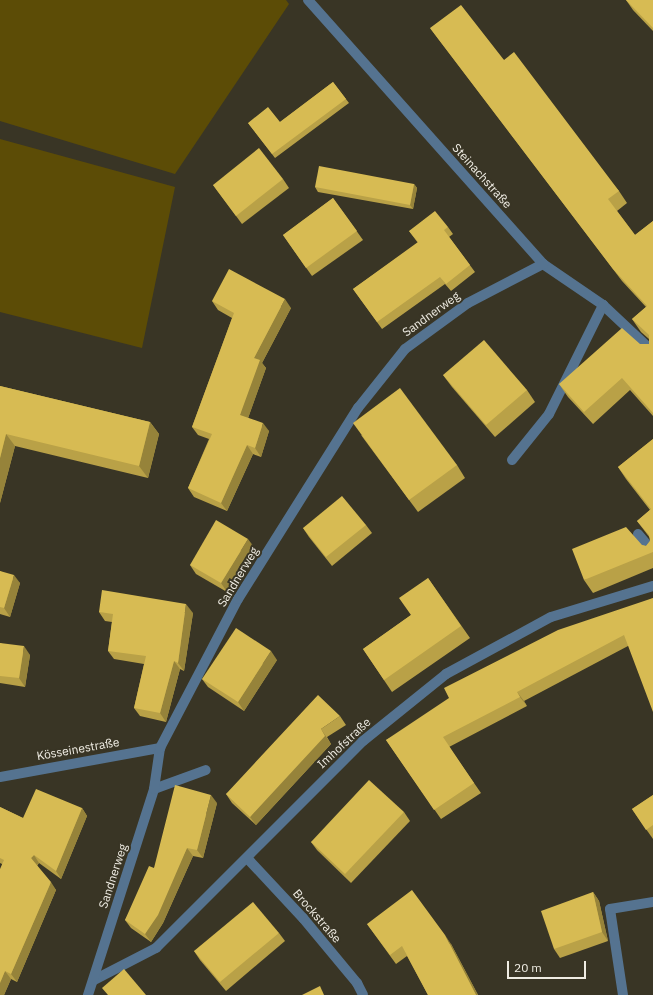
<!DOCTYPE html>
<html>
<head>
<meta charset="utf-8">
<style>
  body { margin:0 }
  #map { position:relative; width:653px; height:995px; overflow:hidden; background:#393525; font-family:"IBM Plex Sans",sans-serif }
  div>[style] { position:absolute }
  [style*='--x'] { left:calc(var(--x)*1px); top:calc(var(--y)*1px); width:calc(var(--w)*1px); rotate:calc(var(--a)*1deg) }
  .green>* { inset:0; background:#5c4c06 }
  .minor>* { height:10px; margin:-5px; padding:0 5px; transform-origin:5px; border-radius:5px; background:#557390 }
  .wall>* { inset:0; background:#b9a147 }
  .shaded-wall>* { inset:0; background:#96833a }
  .building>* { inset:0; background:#d7bb53 }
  span { translate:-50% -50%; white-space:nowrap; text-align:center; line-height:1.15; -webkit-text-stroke:4px #393525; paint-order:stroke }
  .street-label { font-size:12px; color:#efece3 }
  .scale { position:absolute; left:507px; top:961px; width:79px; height:18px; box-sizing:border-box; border:2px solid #efece3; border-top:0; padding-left:5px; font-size:12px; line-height:14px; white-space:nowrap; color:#efece3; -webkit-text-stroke:3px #393525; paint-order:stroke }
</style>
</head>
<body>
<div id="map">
  <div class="green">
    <i style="clip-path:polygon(0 0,286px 0,289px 4px,175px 174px,0 121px)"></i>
    <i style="clip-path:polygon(0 139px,175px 187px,142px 348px,0 312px)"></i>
  </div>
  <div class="minor">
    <i style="--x:308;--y:0;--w:353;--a:48.3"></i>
    <i style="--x:543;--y:264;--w:73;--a:34.3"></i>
    <i style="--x:603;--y:305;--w:69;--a:43.2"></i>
    <i style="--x:512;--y:460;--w:59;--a:-51.2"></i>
    <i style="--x:549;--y:414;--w:122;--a:-63.6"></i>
    <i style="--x:638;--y:534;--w:23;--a:50"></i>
    <i style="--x:0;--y:777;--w:163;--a:-10.3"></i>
    <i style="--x:154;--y:789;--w:55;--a:-20.1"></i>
    <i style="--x:247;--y:858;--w:82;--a:47"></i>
    <i style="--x:303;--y:918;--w:85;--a:50.3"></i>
    <i style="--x:357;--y:983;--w:13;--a:63"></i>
    <i style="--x:94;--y:980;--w:70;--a:-27.3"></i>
    <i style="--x:156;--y:948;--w:293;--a:-45"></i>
    <i style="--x:363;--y:741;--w:107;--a:-38.9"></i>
    <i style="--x:446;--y:674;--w:119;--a:-28.5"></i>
    <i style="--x:551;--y:617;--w:107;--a:-16.9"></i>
    <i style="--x:88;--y:995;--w:216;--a:-72.2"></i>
    <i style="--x:154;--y:789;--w:41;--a:-81.7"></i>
    <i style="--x:160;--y:748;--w:168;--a:-62.4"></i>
    <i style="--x:238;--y:599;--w:226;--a:-57.9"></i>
    <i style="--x:358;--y:408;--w:75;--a:-51.5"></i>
    <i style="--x:405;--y:349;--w:78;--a:-36.1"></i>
    <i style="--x:468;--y:303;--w:85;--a:-27.5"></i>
    <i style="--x:623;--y:995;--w:87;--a:-98.6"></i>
    <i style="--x:610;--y:909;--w:44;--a:-9.2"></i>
  </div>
  <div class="wall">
    <i style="clip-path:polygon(626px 0,653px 0,653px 31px,633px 10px)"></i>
    <i style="clip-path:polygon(430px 28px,504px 60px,619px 191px,627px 203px,617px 211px,635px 235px,653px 221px,653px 416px,630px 390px,593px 424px,568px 397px,559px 384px,640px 344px,649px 344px,649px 339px,641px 332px,632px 319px,646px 307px,622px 281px,439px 40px)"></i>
    <i style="clip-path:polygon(333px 82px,349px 103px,275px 158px,248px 123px,280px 122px)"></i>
    <i style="clip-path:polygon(283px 179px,289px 188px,242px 224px,213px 185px)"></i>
    <i style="clip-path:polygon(414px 184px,417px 188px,413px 209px,318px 192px,315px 187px)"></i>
    <i style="clip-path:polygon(333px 198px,363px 240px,312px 276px,283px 235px)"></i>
    <i style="clip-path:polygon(448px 227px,453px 234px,449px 237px,475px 272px,451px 291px,445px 284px,382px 329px,353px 289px,418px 243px,409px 231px)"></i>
    <i style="clip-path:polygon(212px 301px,291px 308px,262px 363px,266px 368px,248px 418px,269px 431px,261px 457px,253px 454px,227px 511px,194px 497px,188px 488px,209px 439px,198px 435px,192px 427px,232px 318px,218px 310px)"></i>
    <i style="clip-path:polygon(443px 375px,527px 390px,535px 402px,495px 437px,452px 387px)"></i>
    <i style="clip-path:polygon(0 386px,150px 422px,159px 434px,148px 478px,15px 446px,0 503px)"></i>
    <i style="clip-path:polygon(361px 435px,457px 465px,465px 478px,418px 512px)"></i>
    <i style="clip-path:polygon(653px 439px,653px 568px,593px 593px,584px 580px,642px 545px,646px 546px,650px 541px,650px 538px,637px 521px,650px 510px,626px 479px,618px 467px)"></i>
    <i style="clip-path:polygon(366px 525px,372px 533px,332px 566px,309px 537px,303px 528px)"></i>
    <i style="clip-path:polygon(254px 547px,227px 592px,196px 574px,190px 565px)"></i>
    <i style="clip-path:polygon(0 571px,20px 583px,10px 617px,0 614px)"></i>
    <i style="clip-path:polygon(428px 578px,470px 638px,392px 692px,363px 649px,411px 615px)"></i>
    <i style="clip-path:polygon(653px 598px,628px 646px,524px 701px,527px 706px,449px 747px,481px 793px,441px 819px,386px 740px)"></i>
    <i style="clip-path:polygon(99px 612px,193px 613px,184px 671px,180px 669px,166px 722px,140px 716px,134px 708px,144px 664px,114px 659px,108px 651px,112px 622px,105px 621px)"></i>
    <i style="clip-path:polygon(0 643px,30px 655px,25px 687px,0 683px)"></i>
    <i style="clip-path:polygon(277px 660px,244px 711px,208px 687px,202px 679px)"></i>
    <i style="clip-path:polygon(340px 716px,346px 725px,327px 737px,331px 744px,256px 825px,232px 803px,226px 794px)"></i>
    <i style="clip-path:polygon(653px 795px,653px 839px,632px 809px)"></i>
    <i style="clip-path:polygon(217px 803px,203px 858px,193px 856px,163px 923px,151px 942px,131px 928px,125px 920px,154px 868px)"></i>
    <i style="clip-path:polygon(0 807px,23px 818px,82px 808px,87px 816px,61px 879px,39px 863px,37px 866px,56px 890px,17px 982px,11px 979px,4px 995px,0 995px,2px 864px,0 863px)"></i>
    <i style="clip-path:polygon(404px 812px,410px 821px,351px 883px,317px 850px,311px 842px)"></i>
    <i style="clip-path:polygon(593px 892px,599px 901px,608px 941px,560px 958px,554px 949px)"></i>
    <i style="clip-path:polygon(367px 924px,451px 944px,478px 995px,428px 995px,407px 956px,396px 964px)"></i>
    <i style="clip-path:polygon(279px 933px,285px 941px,226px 991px,200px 960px,194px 951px)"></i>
  </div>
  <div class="shaded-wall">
    <i style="clip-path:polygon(414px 184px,417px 188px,413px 209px,410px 205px)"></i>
    <i style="clip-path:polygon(285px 299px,291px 308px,262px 363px,266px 368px,246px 424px,240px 415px,254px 358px)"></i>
    <i style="clip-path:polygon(150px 422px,159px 434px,148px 478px,139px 466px)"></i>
    <i style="clip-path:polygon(263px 423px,269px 431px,261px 457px,255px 448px)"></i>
    <i style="clip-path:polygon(6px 434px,15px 446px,0 503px,0 458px)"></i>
    <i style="clip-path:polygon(247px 445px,253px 454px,227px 511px,221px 503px)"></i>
    <i style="clip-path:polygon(248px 539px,254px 547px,227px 592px,221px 583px)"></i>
    <i style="clip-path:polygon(14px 575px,20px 583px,10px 617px,4px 608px)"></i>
    <i style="clip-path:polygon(186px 604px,193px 613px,184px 671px,178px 663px)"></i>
    <i style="clip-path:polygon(24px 646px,30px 655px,25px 687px,19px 678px)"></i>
    <i style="clip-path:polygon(271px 651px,277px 660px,244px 711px,238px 702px)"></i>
    <i style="clip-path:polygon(174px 661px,180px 669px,166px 722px,160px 713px)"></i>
    <i style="clip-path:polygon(517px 692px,524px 701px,527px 706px,520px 697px)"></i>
    <i style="clip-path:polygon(321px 729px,331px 744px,256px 825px,250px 817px)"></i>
    <i style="clip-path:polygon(211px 795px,217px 803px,203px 858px,197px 850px)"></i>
    <i style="clip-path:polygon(82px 808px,87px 816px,61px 879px,56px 871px)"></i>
    <i style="clip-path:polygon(187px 848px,193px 856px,163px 923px,151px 942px,145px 934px)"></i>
    <i style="clip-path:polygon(34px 855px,39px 863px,36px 866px,31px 858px)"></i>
    <i style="clip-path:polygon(51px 882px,56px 890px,17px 982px,11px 974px)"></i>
    <i style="clip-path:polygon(593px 892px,599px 901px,608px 941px,602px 932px)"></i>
    <i style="clip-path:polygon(445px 935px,451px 944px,478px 995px,476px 995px)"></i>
    <i style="clip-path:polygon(5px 971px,11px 979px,4px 995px,0 995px,0 983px)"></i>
  </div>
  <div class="building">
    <i style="clip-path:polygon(626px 0,653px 0,653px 28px)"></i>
    <i style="clip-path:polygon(461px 5px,504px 60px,514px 52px,619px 191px,608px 199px,635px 235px,653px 221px,653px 413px,622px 378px,584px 412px,559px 384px,622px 328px,640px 344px,649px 344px,649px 335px,632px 319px,647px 306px,613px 269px,430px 28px)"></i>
    <i style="clip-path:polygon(333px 82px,346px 99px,272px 154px,248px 123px,268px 107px,280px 122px)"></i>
    <i style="clip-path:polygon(259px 148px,283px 179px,236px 216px,213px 185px)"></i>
    <i style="clip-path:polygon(319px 166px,414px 184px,410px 205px,315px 187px)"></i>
    <i style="clip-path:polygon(333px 198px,357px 231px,306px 268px,283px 235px)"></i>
    <i style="clip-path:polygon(435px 211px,448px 227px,444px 230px,470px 265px,446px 284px,440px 277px,377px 322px,353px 289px,418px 242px,409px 231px)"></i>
    <i style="clip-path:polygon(229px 269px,285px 299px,254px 358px,260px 360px,240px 415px,263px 423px,255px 448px,247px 445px,221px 503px,188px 488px,212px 434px,192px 427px,234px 313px,212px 301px)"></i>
    <i style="clip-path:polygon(484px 340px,527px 390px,486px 425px,443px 375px)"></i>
    <i style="clip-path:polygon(0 386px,150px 422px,139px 466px,6px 434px,0 458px)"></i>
    <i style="clip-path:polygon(400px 388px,457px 465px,409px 500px,353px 423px)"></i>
    <i style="clip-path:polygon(653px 439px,653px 552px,584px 580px,572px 549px,626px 527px,642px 545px,646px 546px,650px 541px,649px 535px,637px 521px,651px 509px,618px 467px)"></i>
    <i style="clip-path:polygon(342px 496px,366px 525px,326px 557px,303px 528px)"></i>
    <i style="clip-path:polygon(216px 520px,248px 539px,221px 583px,190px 565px)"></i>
    <i style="clip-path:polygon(0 571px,14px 575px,4px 608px,0 607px)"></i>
    <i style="clip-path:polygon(428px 578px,461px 626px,384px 680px,363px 649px,411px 615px,399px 598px)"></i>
    <i style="clip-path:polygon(102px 590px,186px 604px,178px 663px,174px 661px,160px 713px,134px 708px,146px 656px,108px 651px,113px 614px,99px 612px)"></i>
    <i style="clip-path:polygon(653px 598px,653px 712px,624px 635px,517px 692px,520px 697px,443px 737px,474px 783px,434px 810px,386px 740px,449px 698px,444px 688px,558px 630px)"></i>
    <i style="clip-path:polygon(236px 628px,271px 651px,238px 702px,202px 679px)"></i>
    <i style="clip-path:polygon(0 643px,24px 646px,19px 678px,0 676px)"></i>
    <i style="clip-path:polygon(318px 695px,340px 716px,321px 729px,325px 736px,250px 817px,226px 794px)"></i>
    <i style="clip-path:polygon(369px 780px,404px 812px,345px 874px,311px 842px)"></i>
    <i style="clip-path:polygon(175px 785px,211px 795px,197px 850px,187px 848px,158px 915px,145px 934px,125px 920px,149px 866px,154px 868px)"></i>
    <i style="clip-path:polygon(36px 789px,82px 808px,56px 871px,34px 855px,31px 858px,51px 882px,11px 974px,5px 971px,0 983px,0 869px,4px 860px,0 858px,0 807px,23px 818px)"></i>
    <i style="clip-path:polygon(653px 795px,653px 825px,646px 830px,632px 809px)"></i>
    <i style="clip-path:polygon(412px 890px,445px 935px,476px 995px,428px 995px,402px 946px,390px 955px,367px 924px)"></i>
    <i style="clip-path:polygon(593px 892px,602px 932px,554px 949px,541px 911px)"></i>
    <i style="clip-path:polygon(253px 902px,279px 933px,220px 982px,194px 951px)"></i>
    <i style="clip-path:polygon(124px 969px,146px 995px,108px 995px,102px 988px)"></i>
    <i style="clip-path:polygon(320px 986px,324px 995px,302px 995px)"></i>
  </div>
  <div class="street-label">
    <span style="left:482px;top:176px;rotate:48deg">Steinachstraße</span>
    <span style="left:431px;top:314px;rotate:-36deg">Sandnerweg</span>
    <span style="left:238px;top:577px;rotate:-59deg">Sandnerweg</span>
    <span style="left:344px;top:743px;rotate:-43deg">Imhofstraße</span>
    <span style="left:78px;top:749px;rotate:-10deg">Kösseinestraße</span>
    <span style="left:113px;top:876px;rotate:-72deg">Sandnerweg</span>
    <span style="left:317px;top:916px;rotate:49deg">Brockstraße</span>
  </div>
  <div class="scale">20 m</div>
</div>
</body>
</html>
